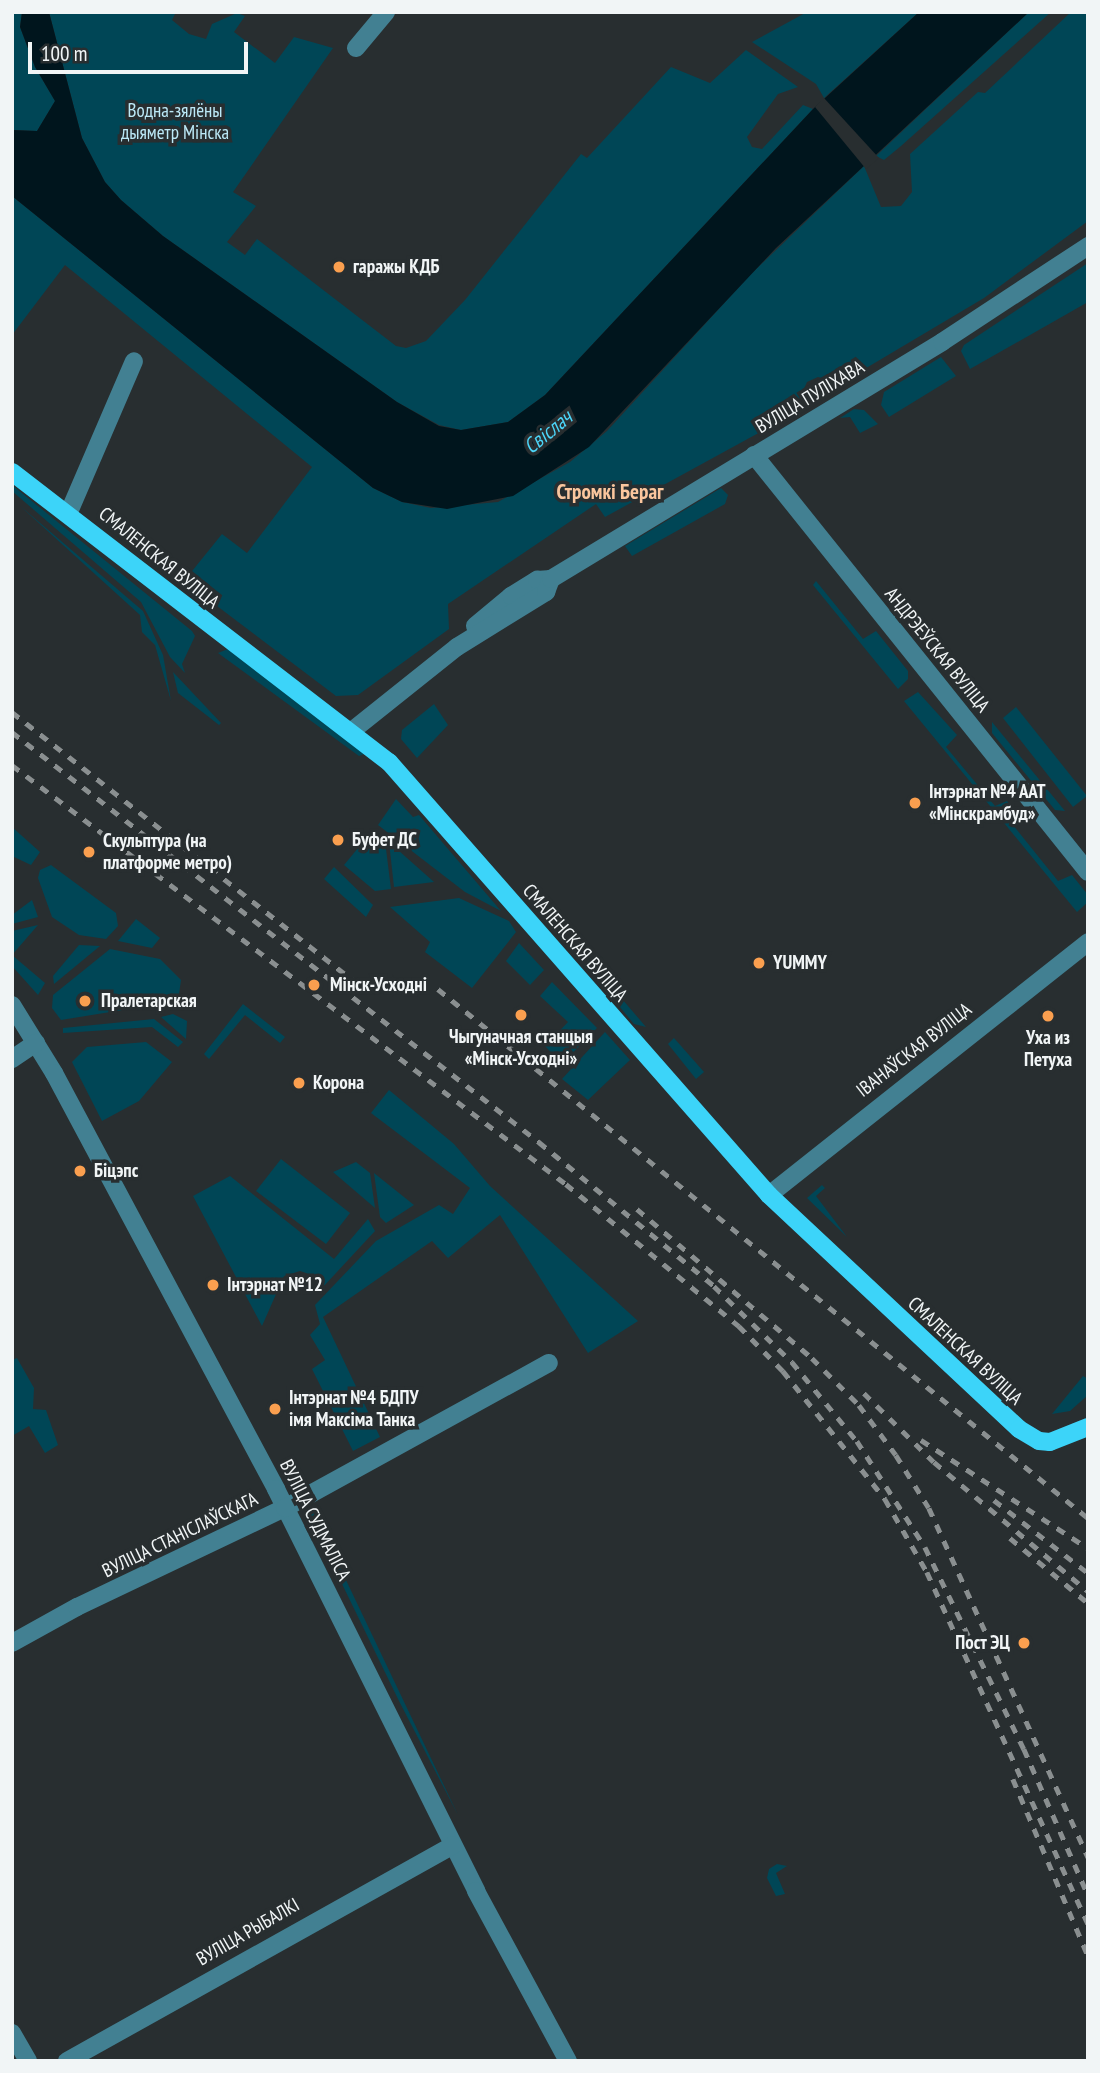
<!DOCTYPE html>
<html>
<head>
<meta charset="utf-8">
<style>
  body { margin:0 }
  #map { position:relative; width:1100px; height:2073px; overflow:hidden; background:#282e30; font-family:"PT Sans Narrow",sans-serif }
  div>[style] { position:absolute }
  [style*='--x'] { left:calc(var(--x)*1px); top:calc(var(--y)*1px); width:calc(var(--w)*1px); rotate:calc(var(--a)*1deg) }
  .green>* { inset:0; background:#004656 }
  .water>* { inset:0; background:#00151d }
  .pier>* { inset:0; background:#282e30 }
  .minor>* { height:18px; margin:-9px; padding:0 9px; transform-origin:9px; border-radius:9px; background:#428092 }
  .major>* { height:18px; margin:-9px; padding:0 9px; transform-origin:9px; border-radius:9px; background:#3cd4f9 }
  .rail>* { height:4.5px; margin-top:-2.25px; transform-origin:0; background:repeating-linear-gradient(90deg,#8a8f90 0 9px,transparent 0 18px) }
  .dots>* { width:19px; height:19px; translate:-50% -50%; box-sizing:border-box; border:4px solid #282e30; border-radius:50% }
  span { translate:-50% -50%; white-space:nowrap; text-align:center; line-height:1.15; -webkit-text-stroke:7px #282e30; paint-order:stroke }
  .park-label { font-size:19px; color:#bce9f7 }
  .poi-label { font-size:19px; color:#f1f5f6; font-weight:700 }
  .left { translate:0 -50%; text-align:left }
  .right { translate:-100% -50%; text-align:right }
  .street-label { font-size:19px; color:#f1f5f6 }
  .water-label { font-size:21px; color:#4cd5f8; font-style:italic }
  .neighbourhood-label { font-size:21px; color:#fac69e; font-weight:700 }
  .frame { position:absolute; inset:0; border:14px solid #f1f5f6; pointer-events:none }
  .scale { position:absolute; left:28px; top:42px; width:220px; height:32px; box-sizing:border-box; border:4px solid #f1f5f6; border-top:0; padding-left:9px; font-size:21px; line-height:24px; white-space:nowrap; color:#f1f5f6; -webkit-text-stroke:5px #282e30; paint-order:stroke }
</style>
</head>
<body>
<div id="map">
  <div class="green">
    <i style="clip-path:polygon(12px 12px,22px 12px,20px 27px,35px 67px,55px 101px,37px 131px,12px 130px)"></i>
    <i style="clip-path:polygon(49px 12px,176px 12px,172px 20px,189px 34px,206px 39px,212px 24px,237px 13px,245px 16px,234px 32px,275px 63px,294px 37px,333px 48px,233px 192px,256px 206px,227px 242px,245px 255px,257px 239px,396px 346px,406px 348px,426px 341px,465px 300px,581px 154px,587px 158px,671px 67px,710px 83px,746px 50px,798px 87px,778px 94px,747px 137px,752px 147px,762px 149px,803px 105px,813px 109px,545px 395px,508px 422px,461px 430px,439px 425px,397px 402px,163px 236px,121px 200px,105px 182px,82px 138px)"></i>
    <i style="clip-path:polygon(807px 12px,919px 12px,824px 98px,816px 84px,752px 42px)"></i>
    <i style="clip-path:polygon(1029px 12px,1051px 12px,901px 146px,884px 160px,876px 156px)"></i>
    <i style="clip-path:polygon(1071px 12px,1088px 12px,1088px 221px,984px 298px,841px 383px,818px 377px,807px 382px,797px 404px,799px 411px,605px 517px,596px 504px,448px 604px,449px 629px,358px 695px,336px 696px,184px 581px,222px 534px,247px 553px,312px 467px,65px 265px,12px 335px,12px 196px,373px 488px,402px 502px,431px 508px,498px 502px,570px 462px,607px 431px,750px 275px,864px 166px,881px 207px,901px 206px,912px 192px,910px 154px,978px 92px,985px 93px)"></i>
    <i style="clip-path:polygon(1088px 263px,1088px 302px,970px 369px,961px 351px,964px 345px)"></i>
    <i style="clip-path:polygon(941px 357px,956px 376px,889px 417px,881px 405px,884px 392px)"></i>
    <i style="clip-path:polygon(854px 409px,864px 410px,878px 424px,860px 433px,850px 417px,840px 418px)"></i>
    <i style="clip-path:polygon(12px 485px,192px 631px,195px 636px,182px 664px,185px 673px,170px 657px,141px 602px,12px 491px)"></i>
    <i style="clip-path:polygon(721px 488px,728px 495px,725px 504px,632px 556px,625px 546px)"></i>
    <i style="clip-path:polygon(19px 505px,143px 611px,163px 655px,171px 701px,155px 645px,142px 632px,140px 615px)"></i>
    <i style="clip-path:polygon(816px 581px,863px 639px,876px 631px,908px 671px,908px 679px,898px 689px,813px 585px)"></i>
    <i style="clip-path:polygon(228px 649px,363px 750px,364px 754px,359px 756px,218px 653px)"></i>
    <i style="clip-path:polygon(173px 672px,221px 723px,219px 725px,178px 693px)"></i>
    <i style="clip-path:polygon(918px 692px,957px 735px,946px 747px,995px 806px,1007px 801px,1015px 811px,1009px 820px,1058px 881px,1072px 875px,1088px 895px,1088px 902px,1077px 912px,904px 701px)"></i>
    <i style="clip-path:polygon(434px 704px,448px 725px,417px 758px,401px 739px,402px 730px)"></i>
    <i style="clip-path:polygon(1016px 707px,1087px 796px,1073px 807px,1003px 718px)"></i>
    <i style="clip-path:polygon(992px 722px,1065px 811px,1055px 810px,992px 733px)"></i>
    <i style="clip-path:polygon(396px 799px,413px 817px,419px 815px,501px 911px,465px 892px,378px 825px)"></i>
    <i style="clip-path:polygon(12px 827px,40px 852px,31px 865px,12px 856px)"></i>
    <i style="clip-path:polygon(373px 830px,385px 841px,391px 889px,375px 891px,344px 865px)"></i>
    <i style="clip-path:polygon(389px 842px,434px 882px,394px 887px)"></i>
    <i style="clip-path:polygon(51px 865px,116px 913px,118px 926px,106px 939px,79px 935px,52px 917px,38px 878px,40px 870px)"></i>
    <i style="clip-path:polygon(334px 867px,373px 905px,366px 917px,324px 879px)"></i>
    <i style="clip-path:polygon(459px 898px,509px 921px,516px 932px,472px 988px,425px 952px,430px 942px,390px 907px)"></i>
    <i style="clip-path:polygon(32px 900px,38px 917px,12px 924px,12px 915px)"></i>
    <i style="clip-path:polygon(136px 919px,160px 938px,152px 948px,118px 941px)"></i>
    <i style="clip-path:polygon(38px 925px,12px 955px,45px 983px,38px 995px,12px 966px,12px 931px)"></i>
    <i style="clip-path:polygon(519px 943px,544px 970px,530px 985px,506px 961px)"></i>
    <i style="clip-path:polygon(79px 945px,100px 946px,54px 984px,53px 976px)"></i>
    <i style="clip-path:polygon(110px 949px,160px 959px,181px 980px,178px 1001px,61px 1020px,52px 1008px,53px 995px)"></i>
    <i style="clip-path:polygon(604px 978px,646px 1027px,634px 1024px,600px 983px)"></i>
    <i style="clip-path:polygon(552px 982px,597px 1028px,562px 1064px,545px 1046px,568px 1022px,540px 996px)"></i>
    <i style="clip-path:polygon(243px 1004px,285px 1037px,280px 1043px,245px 1015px,209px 1059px,204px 1054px)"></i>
    <i style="clip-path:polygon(173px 1014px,187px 1021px,186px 1039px,161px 1017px)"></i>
    <i style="clip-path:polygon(154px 1019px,183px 1042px,178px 1047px,152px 1027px,63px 1033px,63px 1028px)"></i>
    <i style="clip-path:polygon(605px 1032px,630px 1060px,588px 1100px,562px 1079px)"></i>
    <i style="clip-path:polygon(674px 1038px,704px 1072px,696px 1079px,668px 1044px)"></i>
    <i style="clip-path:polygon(146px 1042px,172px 1062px,139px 1101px,102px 1121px,72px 1062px,87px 1047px)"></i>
    <i style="clip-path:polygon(389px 1090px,454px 1144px,490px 1186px,638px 1321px,588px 1353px,500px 1215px,448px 1258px,432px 1241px,323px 1317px,380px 1437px,353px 1451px,312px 1369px,325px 1360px,310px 1335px,320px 1324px,315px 1305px,376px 1241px,439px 1205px,453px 1214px,470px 1188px,371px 1113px)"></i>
    <i style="clip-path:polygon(281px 1159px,350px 1213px,326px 1244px,256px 1191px)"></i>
    <i style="clip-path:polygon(356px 1162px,370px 1173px,375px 1208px,333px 1172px)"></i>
    <i style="clip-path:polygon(374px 1173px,414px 1205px,386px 1223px,380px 1217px)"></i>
    <i style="clip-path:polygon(230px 1176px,334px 1259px,368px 1219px,375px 1231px,323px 1287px,312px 1275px,300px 1271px,284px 1276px,262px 1326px,193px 1196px)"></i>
    <i style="clip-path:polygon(822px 1185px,825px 1188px,816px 1196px,847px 1237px,807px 1198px)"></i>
    <i style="clip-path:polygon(17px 1358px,34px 1388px,33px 1409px,46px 1410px,58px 1445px,45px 1453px,29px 1426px,12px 1436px,12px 1360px)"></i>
    <i style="clip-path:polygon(1083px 1376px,1088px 1379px,1088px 1395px,1070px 1411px,1052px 1414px)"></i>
    <i style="clip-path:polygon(307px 1512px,314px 1513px,458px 1815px,399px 1701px)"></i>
    <i style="clip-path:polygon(777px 1864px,787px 1866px,776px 1873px,785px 1894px,776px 1896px,767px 1878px,769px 1869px)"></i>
  </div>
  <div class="water">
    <i style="clip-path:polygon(22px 12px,49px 12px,82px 138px,105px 182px,121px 200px,163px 236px,397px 402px,439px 426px,461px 430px,508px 422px,545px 395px,813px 109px,919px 12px,1029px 12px,776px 248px,589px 447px,513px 496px,447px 509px,402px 502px,373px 488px,12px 196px,12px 130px,37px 131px,55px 101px,35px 67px,20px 27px)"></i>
  </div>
  <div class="pier">
    <i style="clip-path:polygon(824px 98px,879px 158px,866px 169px,815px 107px)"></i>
  </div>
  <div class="minor">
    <i style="--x:356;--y:48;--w:47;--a:-50.2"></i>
    <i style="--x:754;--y:455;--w:534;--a:51.31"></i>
    <i style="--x:69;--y:512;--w:164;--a:-66.7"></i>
    <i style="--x:475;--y:626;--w:47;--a:-39.8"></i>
    <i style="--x:511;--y:596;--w:31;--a:-32"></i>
    <i style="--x:537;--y:580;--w:14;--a:-4"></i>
    <i style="--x:353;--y:730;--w:133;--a:-38.6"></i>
    <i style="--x:457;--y:647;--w:105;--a:-31.7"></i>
    <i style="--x:546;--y:592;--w:14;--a:-69"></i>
    <i style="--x:551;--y:579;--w:457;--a:-31.2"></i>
    <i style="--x:942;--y:342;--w:175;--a:-33.3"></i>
    <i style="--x:12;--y:1005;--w:80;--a:58.3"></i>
    <i style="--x:54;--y:1073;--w:472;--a:61.9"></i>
    <i style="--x:276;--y:1489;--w:449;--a:63.5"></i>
    <i style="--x:476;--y:1891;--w:193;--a:61.6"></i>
    <i style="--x:12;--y:1059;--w:29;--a:-34"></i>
    <i style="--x:769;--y:1195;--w:407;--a:-38.4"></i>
    <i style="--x:12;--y:1643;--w:74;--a:-29"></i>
    <i style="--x:77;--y:1607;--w:230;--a:-25.5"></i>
    <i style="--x:285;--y:1508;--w:301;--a:-28.8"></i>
    <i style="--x:12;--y:2033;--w:32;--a:60"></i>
    <i style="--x:67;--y:2061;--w:442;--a:-29.2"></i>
  </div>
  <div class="major">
    <i style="--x:12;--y:472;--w:476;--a:37.6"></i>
    <i style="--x:389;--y:762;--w:576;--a:48.73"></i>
    <i style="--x:769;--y:1195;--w:342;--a:43.1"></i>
    <i style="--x:1019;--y:1429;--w:23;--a:31"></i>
    <i style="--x:1039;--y:1441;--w:11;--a:5"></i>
    <i style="--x:1050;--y:1442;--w:41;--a:-21.5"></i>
  </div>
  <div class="rail">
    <i style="--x:12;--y:712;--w:442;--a:38.2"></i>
    <i style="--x:12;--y:732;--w:668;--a:37.88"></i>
    <i style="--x:539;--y:1142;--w:227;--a:39.4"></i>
    <i style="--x:714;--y:1286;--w:109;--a:44.3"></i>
    <i style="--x:792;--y:1362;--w:102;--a:50.6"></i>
    <i style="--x:857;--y:1441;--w:126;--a:57.3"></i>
    <i style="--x:925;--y:1547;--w:225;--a:63.9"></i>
    <i style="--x:1024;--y:1749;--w:159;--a:66.3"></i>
    <i style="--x:12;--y:765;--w:695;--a:37.1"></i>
    <i style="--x:566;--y:1184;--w:224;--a:39.4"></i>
    <i style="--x:739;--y:1326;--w:63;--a:45.6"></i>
    <i style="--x:783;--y:1371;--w:164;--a:51.4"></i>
    <i style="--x:885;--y:1499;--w:84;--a:60.1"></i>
    <i style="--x:927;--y:1572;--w:387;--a:65.4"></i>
    <i style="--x:438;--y:989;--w:838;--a:39.14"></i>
    <i style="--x:637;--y:1209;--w:230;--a:40.4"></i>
    <i style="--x:812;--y:1358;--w:66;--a:45"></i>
    <i style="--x:859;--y:1405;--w:62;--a:53.5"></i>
    <i style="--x:896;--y:1455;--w:62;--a:58.1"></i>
    <i style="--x:929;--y:1508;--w:384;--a:65.5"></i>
    <i style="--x:864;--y:1393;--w:98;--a:44.6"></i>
    <i style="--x:934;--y:1462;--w:201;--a:40"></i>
    <i style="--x:921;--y:1440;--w:199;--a:32.9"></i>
    <i style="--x:994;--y:1500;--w:119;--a:37.8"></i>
    <i style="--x:1010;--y:1538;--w:102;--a:39.8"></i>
    <i style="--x:1013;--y:1779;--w:192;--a:67"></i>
  </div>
  <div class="dots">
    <i style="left:339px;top:267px;background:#fa9f4f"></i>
    <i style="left:915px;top:803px;background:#fa9f4f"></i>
    <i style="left:338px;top:840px;background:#fa9f4f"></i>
    <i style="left:89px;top:852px;background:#fa9f4f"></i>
    <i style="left:759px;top:963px;background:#fa9f4f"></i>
    <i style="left:314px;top:985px;background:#fa9f4f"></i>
    <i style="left:85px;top:1001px;background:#fa9f4f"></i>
    <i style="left:521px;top:1015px;background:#fa9f4f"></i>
    <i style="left:1048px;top:1016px;background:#fa9f4f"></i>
    <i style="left:299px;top:1083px;background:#fa9f4f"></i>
    <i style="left:80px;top:1171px;background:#fa9f4f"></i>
    <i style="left:213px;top:1285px;background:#fa9f4f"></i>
    <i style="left:275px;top:1409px;background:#fa9f4f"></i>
    <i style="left:1024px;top:1643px;background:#fa9f4f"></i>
  </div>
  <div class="park-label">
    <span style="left:175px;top:122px">Водна-зялёны<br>дыяметр Мінска</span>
  </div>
  <div class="poi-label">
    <span class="left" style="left:353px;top:267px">гаражы КДБ</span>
    <span class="left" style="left:929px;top:803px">Інтэрнат №4 ААТ<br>«Мінскрамбуд»</span>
    <span class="left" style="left:352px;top:840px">Буфет ДС</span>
    <span class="left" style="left:103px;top:852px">Скульптура (на<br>платформе метро)</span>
    <span class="left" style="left:773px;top:963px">YUMMY</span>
    <span class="left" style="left:330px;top:985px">Мінск-Усходні</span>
    <span class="left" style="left:101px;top:1001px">Пралетарская</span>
    <span style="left:521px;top:1048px">Чыгуначная станцыя<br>«Мінск-Усходні»</span>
    <span style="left:1048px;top:1049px">Уха из<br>Петуха</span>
    <span class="left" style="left:313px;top:1083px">Корона</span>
    <span class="left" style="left:94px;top:1171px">Біцэпс</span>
    <span class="left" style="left:227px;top:1285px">Інтэрнат №12</span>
    <span class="left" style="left:289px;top:1409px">Інтэрнат №4 БДПУ<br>імя Максіма Танка</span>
    <span class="right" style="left:1010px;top:1643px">Пост ЭЦ</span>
  </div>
  <div class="street-label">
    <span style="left:810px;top:397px;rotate:-31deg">ВУЛІЦА ПУЛІХАВА</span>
    <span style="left:159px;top:558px;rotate:39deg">СМАЛЕНСКАЯ ВУЛІЦА</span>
    <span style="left:937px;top:650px;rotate:51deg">АНДРЭЕЎСКАЯ ВУЛІЦА</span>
    <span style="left:575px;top:943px;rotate:49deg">СМАЛЕНСКАЯ ВУЛІЦА</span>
    <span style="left:914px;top:1050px;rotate:-38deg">ІВАНАЎСКАЯ ВУЛІЦА</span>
    <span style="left:965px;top:1351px;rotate:43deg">СМАЛЕНСКАЯ ВУЛІЦА</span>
    <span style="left:315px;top:1520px;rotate:63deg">ВУЛІЦА СУДМАЛІСА</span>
    <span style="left:180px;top:1535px;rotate:-26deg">ВУЛІЦА СТАНІСЛАЎСКАГА</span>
    <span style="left:248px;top:1932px;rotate:-30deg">ВУЛІЦА РЫБАЛКІ</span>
  </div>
  <div class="water-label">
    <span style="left:548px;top:432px;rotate:-39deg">Свіслач</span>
  </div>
  <div class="neighbourhood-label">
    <span style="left:610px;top:492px">Стромкі Бераг</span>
  </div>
  <div class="frame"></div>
  <div class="scale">100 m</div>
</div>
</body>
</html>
